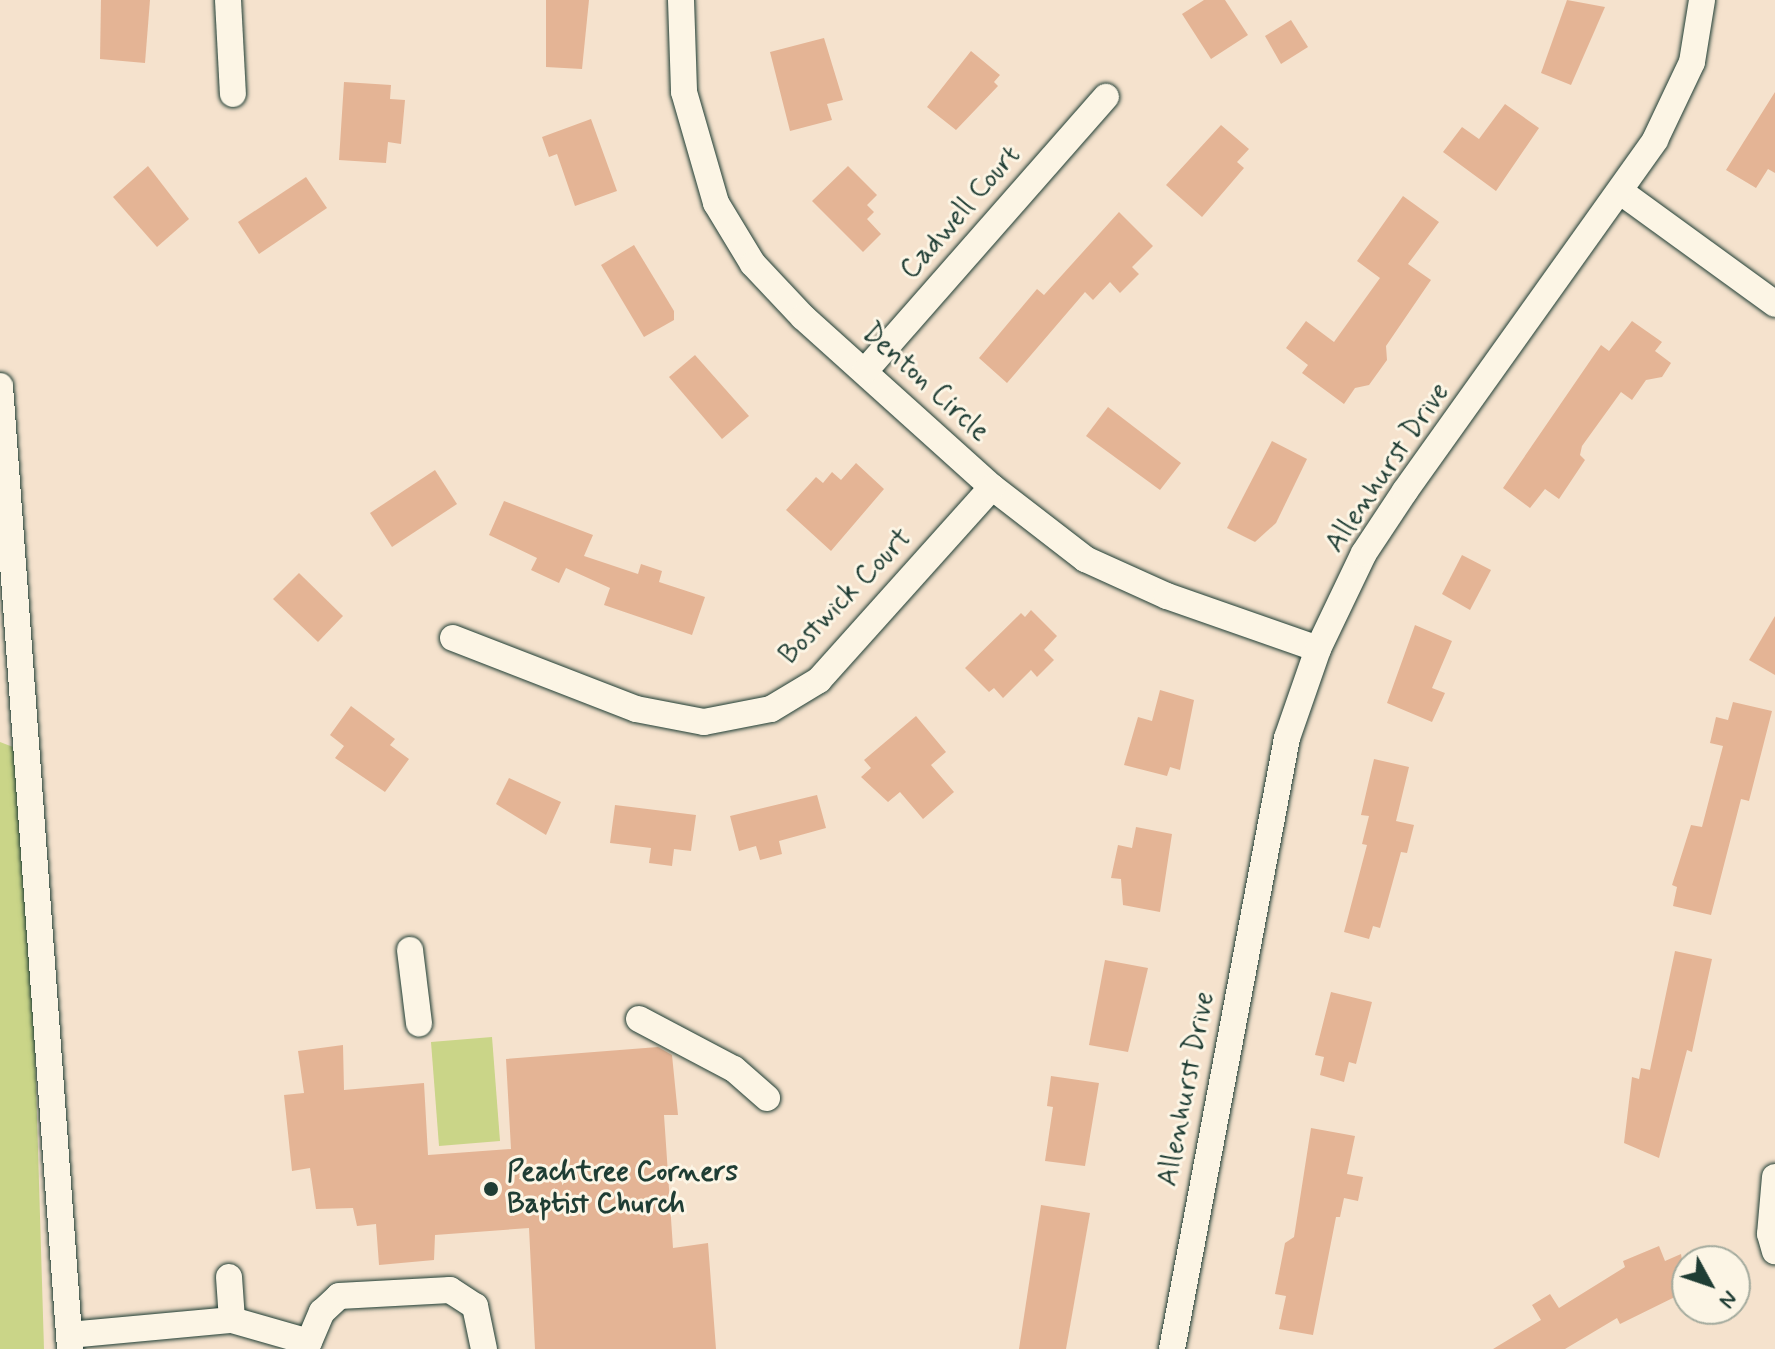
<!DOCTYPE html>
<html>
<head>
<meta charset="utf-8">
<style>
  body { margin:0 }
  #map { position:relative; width:1775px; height:1349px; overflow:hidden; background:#f5e2cd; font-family:Mynerve,sans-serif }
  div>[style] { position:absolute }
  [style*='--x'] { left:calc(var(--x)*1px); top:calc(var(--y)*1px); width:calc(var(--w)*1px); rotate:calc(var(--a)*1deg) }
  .green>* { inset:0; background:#cad588 }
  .building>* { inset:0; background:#e4b495 }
  .roads { filter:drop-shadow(0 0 2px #1f3d34) drop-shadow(0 0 2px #1f3d34) }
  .minor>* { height:26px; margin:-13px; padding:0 13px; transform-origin:13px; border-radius:13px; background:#fcf5e5 }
  .dots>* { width:22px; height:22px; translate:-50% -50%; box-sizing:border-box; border:4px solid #fcf5e5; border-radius:50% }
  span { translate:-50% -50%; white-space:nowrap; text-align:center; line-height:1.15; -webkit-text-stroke:6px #fcf5e5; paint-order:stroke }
  .street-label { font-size:28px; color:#1f3d34 }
  .poi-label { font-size:28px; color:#1f3d34; font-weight:700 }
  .left { translate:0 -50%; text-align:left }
  .north { position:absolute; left:1671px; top:1245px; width:80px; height:80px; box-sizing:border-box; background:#fcf5e5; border:2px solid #a4ab9e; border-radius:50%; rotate:130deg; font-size:22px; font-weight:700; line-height:32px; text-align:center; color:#1f3d34 }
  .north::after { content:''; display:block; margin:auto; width:28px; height:36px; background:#1f3d34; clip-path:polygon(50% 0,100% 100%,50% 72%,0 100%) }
</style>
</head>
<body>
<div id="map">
  <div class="green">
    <i style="clip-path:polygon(0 742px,26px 752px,44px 1349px,0 1349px)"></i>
    <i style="clip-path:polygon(492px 1037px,500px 1141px,439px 1146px,431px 1042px)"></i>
  </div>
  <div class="building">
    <i style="clip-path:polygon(101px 0,150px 0,145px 63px,100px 59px)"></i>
    <i style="clip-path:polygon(546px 0,589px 0,582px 69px,546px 67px)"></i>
    <i style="clip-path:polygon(1204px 0,1225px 0,1248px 35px,1211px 59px,1182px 14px)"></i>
    <i style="clip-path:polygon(1567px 0,1605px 7px,1571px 85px,1541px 73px)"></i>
    <i style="clip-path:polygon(1291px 20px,1308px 47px,1281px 64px,1265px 36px)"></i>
    <i style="clip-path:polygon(824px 38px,843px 100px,827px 104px,832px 120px,790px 131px,770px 52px)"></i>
    <i style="clip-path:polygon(971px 51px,1000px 75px,994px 82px,998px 86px,956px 130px,927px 107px)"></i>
    <i style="clip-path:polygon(344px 82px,391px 85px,390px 99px,405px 100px,401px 144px,388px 142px,386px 163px,339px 160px)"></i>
    <i style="clip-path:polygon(1775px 92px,1775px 173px,1768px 169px,1756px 188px,1726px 170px)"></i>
    <i style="clip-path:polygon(1505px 104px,1539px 128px,1496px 191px,1443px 152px,1462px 127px,1479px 139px)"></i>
    <i style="clip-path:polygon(591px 119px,617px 191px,575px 206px,557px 154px,549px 157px,542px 137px)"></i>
    <i style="clip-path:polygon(1221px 125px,1249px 149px,1237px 162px,1244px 168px,1202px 217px,1166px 185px)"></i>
    <i style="clip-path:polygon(148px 166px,189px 219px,157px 247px,113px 197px)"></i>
    <i style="clip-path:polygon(848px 166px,877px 195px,867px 205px,874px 212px,867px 219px,881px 234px,863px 252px,812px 201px)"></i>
    <i style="clip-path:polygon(306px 177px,327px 208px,259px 254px,238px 222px)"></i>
    <i style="clip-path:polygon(1403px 196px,1439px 222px,1408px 264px,1431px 280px,1386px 346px,1387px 360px,1369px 385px,1355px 388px,1344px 404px,1302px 373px,1308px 365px,1286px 348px,1306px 321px,1334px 342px,1380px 278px,1357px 261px)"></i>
    <i style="clip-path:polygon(1119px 212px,1153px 246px,1132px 267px,1139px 274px,1120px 293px,1110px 282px,1093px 300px,1085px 292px,1007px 383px,979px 358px,1037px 289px,1044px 295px)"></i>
    <i style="clip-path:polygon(634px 245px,674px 311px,674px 320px,644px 337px,601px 265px)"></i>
    <i style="clip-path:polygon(1632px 321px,1662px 342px,1655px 351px,1671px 363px,1662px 377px,1646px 380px,1632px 400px,1621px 392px,1582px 446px,1580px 455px,1585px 460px,1559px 499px,1545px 489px,1530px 508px,1503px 488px,1601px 345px,1609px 351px)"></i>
    <i style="clip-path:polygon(695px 355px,749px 416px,722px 439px,669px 377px)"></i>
    <i style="clip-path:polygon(1108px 407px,1181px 463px,1160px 490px,1086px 436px)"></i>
    <i style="clip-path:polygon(1272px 441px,1307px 459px,1276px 523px,1255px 542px,1227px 528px)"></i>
    <i style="clip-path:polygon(856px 463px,884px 489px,831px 551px,786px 510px,816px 477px,823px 483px,832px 472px,841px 480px)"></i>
    <i style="clip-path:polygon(435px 470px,457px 504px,392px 547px,370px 513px)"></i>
    <i style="clip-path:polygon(504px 501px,593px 535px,584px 556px,638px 574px,641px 564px,662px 571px,659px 582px,705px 597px,692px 635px,604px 605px,610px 588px,566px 568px,559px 583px,531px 570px,537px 558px,489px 535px)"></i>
    <i style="clip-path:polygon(1462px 555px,1491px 570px,1470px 610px,1442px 594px)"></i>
    <i style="clip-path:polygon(299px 573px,343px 616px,318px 642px,273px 599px)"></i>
    <i style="clip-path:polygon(1031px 610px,1057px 636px,1044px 650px,1054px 660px,1037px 677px,1031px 670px,1003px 698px,994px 688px,989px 692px,965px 668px,1021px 613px,1025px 617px)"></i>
    <i style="clip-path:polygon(1775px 616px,1775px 675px,1749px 660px)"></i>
    <i style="clip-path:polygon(1415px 625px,1452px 641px,1432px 688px,1445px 693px,1432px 722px,1387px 703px)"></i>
    <i style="clip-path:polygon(1160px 690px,1194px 700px,1180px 770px,1170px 767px,1167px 776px,1124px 765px,1138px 717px,1152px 721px)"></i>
    <i style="clip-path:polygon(1733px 702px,1772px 711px,1749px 801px,1741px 799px,1711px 915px,1673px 906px,1677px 887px,1672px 885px,1691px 825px,1702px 827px,1723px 746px,1710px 743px,1716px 717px,1728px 720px)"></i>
    <i style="clip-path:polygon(351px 706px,395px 739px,390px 745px,409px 759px,385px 792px,335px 758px,344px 746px,330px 735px)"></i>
    <i style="clip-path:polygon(916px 716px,946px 752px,931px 765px,954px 792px,923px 819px,900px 792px,888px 802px,861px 777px,871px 768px,864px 760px)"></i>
    <i style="clip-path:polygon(1374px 759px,1409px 767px,1396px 821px,1414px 825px,1407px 853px,1401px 852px,1380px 928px,1373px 926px,1369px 939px,1344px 932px,1367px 845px,1362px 844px,1369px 816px,1361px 815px)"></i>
    <i style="clip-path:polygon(509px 778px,561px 802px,546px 835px,496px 804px)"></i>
    <i style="clip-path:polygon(817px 795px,826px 828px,779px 841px,782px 854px,760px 860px,756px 846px,739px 851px,730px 816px)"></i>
    <i style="clip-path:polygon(615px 805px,696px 815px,691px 851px,674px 849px,672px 866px,649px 863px,651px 848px,610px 843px)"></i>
    <i style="clip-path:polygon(1136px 827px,1172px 834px,1160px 912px,1123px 905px,1121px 879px,1111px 878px,1118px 845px,1132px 848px)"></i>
    <i style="clip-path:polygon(1675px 951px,1712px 959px,1692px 1052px,1687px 1050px,1659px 1158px,1624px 1143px,1632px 1077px,1639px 1079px,1641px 1068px,1650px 1070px)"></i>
    <i style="clip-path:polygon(1105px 960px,1148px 968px,1128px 1052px,1089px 1045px)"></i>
    <i style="clip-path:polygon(1331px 992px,1372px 1002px,1356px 1064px,1349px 1062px,1344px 1082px,1320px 1075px,1324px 1057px,1315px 1055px)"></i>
    <i style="clip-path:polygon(343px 1045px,344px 1090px,424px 1083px,428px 1155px,511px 1149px,506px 1059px,658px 1047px,672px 1055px,678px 1115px,664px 1115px,673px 1248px,708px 1243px,716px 1349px,535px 1349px,529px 1228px,435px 1235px,434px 1260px,379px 1265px,376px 1224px,357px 1226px,353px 1208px,316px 1209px,310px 1168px,292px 1171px,284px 1095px,304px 1093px,298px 1051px)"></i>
    <i style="clip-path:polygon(1051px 1076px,1099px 1083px,1085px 1166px,1045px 1161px,1053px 1107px,1047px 1106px)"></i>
    <i style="clip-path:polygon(1311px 1128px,1355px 1136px,1347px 1174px,1363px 1177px,1358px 1201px,1344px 1198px,1340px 1217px,1336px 1217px,1313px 1335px,1279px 1329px,1286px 1296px,1275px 1294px,1285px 1243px,1294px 1237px)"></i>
    <i style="clip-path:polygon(1041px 1205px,1090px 1213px,1066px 1349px,1019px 1349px)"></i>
    <i style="clip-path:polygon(1659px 1246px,1665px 1261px,1681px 1254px,1687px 1291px,1620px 1324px,1617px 1318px,1565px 1349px,1493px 1349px,1541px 1320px,1532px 1305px,1550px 1294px,1559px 1308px,1625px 1267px,1623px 1261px)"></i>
  </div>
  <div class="roads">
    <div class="minor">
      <i style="--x:228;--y:0;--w:94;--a:87"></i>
      <i style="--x:681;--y:0;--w:92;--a:88.1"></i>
      <i style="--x:684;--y:92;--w:116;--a:73.9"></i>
      <i style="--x:716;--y:203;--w:71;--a:58.8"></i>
      <i style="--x:753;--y:264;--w:73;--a:46.7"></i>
      <i style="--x:803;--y:317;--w:254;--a:42"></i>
      <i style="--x:992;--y:487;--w:118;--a:37.7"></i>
      <i style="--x:1085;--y:559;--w:90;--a:24.3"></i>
      <i style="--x:1167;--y:596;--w:160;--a:19.3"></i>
      <i style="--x:1621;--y:192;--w:190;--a:36"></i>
      <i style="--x:865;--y:371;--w:365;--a:-48.7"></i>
      <i style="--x:0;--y:386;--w:966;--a:85.84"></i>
      <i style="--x:453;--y:638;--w:196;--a:21.2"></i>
      <i style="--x:636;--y:709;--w:69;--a:10.8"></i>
      <i style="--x:704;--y:722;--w:68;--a:-11"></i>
      <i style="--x:771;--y:709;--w:56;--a:-31.1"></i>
      <i style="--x:819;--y:680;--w:259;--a:-48.1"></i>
      <i style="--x:410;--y:950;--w:74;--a:83"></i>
      <i style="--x:639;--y:1019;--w:107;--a:27.8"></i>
      <i style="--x:734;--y:1069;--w:44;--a:41.3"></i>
      <i style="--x:1775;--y:1177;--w:57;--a:95"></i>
      <i style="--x:1770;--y:1234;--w:18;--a:74"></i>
      <i style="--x:229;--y:1277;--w:43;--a:86"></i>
      <i style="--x:69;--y:1335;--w:164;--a:-5.3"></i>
      <i style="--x:232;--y:1320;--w:80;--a:15.9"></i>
      <i style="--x:309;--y:1342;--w:33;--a:-67"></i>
      <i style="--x:322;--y:1312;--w:23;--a:-43"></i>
      <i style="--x:339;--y:1296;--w:111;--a:-3.1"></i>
      <i style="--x:450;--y:1290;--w:30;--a:33"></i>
      <i style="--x:475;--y:1306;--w:44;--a:78.2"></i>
      <i style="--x:1172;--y:1349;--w:622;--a:-79.34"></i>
      <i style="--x:1287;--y:738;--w:94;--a:-70.8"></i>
      <i style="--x:1318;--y:649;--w:106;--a:-64.4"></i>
      <i style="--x:1364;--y:553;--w:74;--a:-56.5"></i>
      <i style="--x:1405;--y:491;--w:431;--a:-54.5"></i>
      <i style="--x:1655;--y:140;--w:86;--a:-64.6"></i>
      <i style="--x:1692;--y:62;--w:63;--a:-80.8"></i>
    </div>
  </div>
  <div class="dots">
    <i style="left:491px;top:1189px;background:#1f3d34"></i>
  </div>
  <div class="street-label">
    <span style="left:961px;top:213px;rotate:-49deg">Cadwell Court</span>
    <span style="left:925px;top:383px;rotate:42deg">Denton Circle</span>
    <span style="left:1388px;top:468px;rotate:-56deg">Allenhurst Drive</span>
    <span style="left:846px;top:597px;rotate:-46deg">Bostwick Court</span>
    <span style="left:1187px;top:1089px;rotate:-79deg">Allenhurst Drive</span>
  </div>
  <div class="poi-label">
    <span class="left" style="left:507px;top:1189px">Peachtree Corners<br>Baptist Church</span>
  </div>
  <div class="north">N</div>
</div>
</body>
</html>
